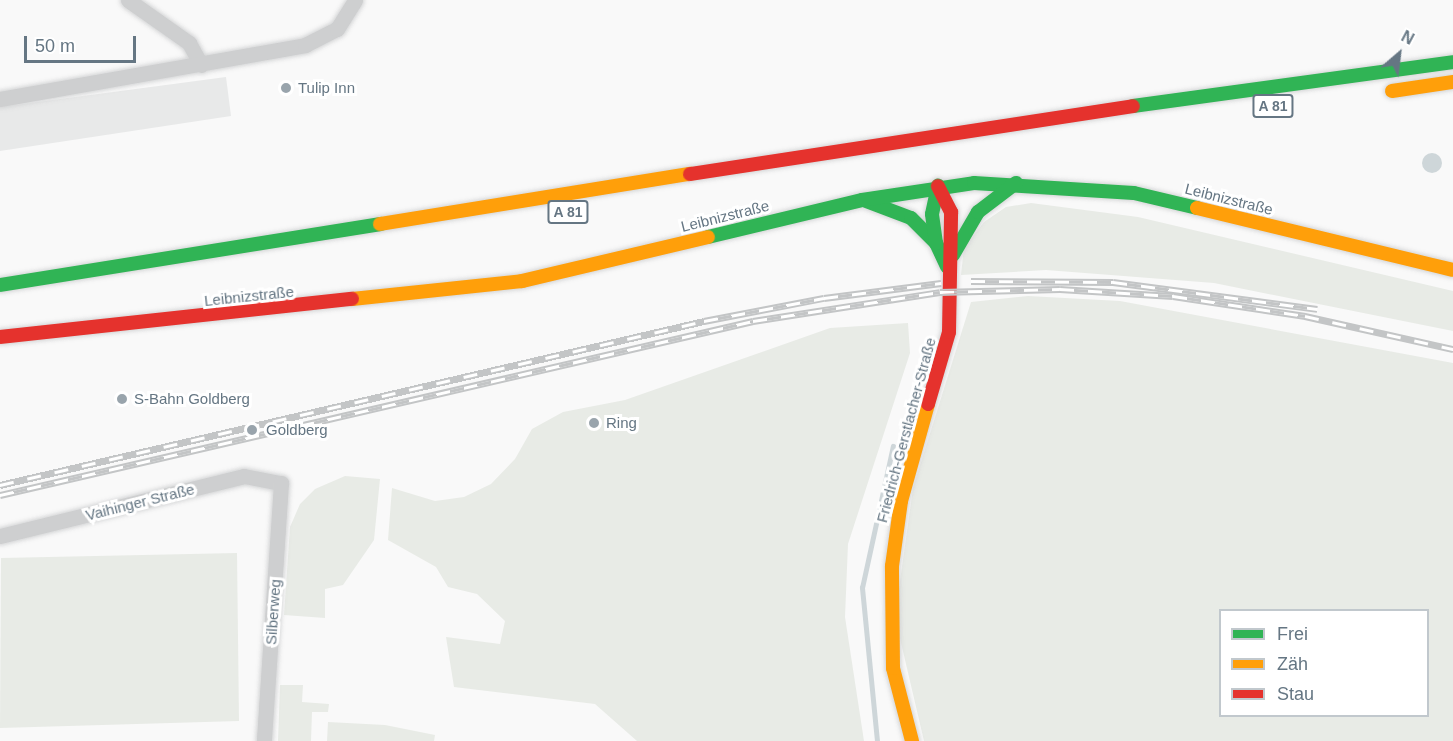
<!DOCTYPE html>
<html>
<head>
<meta charset="utf-8">
<style>
  body { margin:0 }
  #map { position:relative; width:1453px; height:741px; overflow:hidden; background:#f9f9f9; font-family:Arial,sans-serif }
  div>[style] { position:absolute }
  [style*='--x'] { left:calc(var(--x)*1px); top:calc(var(--y)*1px); width:calc(var(--w)*1px); rotate:calc(var(--a)*1deg) }
  .built>* { inset:0; background:#e8e9e9 }
  .green>* { inset:0; background:#e8ebe6 }
  .water>* { inset:0; background:#ced6d9 }
  .round { border-radius:50% }
  .stream>* { height:4.5px; margin:-2.25px; padding:0 2.25px; transform-origin:2.25px; border-radius:2.25px; background:#ced6d9 }
  .roads { filter:drop-shadow(0 0 2px #d5d6d7) drop-shadow(0 0 2px #d5d6d7) }
  .street>* { height:15px; margin:-7.5px; padding:0 7.5px; transform-origin:7.5px; border-radius:7.5px; background:#cecfd0 }
  .fast>* { height:14px; margin:-7px; padding:0 7px; transform-origin:7px; border-radius:7px; background:#30b455 }
  .slow>* { height:14px; margin:-7px; padding:0 7px; transform-origin:7px; border-radius:7px; background:#ff9f0a }
  .jam>* { height:14px; margin:-7px; padding:0 7px; transform-origin:7px; border-radius:7px; background:#e5322d }
  .rail>* { height:7px; margin-top:-3.5px; transform-origin:0; background:repeating-linear-gradient(90deg,#fff 0 14px,#c3c5c6 0 28px); box-sizing:border-box; border-block:2px solid #c3c5c6 }
  .dots>* { width:16px; height:16px; translate:-50% -50%; box-sizing:border-box; border:3px solid #fff; border-radius:50% }
  span { translate:-50% -50%; white-space:nowrap; text-align:center; line-height:1.15; -webkit-text-stroke:6px #fff; paint-order:stroke }
  .shield-label span { padding:2px 4px; background:#fff; border:2px solid; border-radius:4px; -webkit-text-stroke-width:0 }
  .shield-label { font-size:14px; color:#657683; font-weight:700 }
  .poi-label { font-size:15px; color:#657683 }
  .left { translate:0 -50%; text-align:left }
  .street-label { font-size:15px; color:#657683 }
  .legend { position:absolute; left:1219px; top:609px; width:210px; height:108px; box-sizing:border-box; background:#fff; border:2px solid #c1c8cd; margin:0; padding:8px 10px; list-style:none; font-size:18px; color:#657683 }
  .legend li { display:flex; align-items:center; gap:12px; height:30px }
  .legend b { width:30px; border:2px solid #c1c8cd }
  .north { position:absolute; left:1369px; top:24px; width:60px; height:60px; -webkit-text-stroke:4px #fff; paint-order:stroke; rotate:28deg; font-size:16px; font-weight:700; line-height:24px; text-align:center; color:#657683 }
  .north::after { content:''; display:block; margin:auto; width:21px; height:27px; background:#657683; clip-path:polygon(50% 0,100% 100%,50% 72%,0 100%) }
  .scale { position:absolute; left:24px; top:36px; width:112px; height:27px; box-sizing:border-box; border:3px solid #657683; border-top:0; padding-left:8px; font-size:18px; line-height:21px; white-space:nowrap; color:#657683; -webkit-text-stroke:4px #fff; paint-order:stroke }
</style>
</head>
<body>
<div id="map">
  <div class="built">
    <i style="clip-path:polygon(226px 77px,231px 116px,0 151px,0 107px)"></i>
  </div>
  <div class="green">
    <i style="clip-path:polygon(1031px 203px,1138px 217px,1453px 291px,1453px 331px,1214px 283px,1046px 270px,961px 275px,964px 248px,984px 222px,1006px 207px)"></i>
    <i style="clip-path:polygon(evenodd,1028px 296px,1120px 301px,1453px 363px,1453px 741px,924px 741px,895px 617px,913px 488px,971px 302px,1028px 296px,1220px 610px,1428px 610px,1428px 716px,1220px 716px,1220px 610px)"></i>
    <i style="clip-path:polygon(908px 323px,910px 353px,848px 544px,845px 617px,864px 741px,637px 741px,595px 704px,454px 687px,446px 637px,500px 644px,505px 621px,477px 594px,448px 587px,436px 567px,388px 540px,392px 488px,435px 501px,464px 497px,491px 484px,515px 459px,532px 429px,563px 412px,625px 400px,830px 328px)"></i>
    <i style="clip-path:polygon(345px 476px,380px 479px,374px 540px,343px 585px,325px 589px,325px 618px,284px 615px,290px 527px,300px 504px,315px 489px)"></i>
    <i style="clip-path:polygon(237px 553px,239px 721px,0 728px,1px 558px)"></i>
    <i style="clip-path:polygon(280px 685px,303px 685px,302px 702px,329px 704px,328px 712px,312px 712px,311px 741px,278px 741px)"></i>
    <i style="clip-path:polygon(328px 722px,385px 725px,435px 735px,434px 741px,327px 741px)"></i>
  </div>
  <div class="water">
    <i class="round" style="left:1422px;top:153px;width:20px;height:20px"></i>
  </div>
  <div class="stream">
    <i style="--x:877;--y:741;--w:154;--a:-95.6"></i>
    <i style="--x:862;--y:588;--w:145;--a:-77.7"></i>
  </div>
  <div class="roads">
    <div class="street">
      <i style="--x:128;--y:0;--w:75;--a:35.2"></i>
      <i style="--x:189;--y:43;--w:25;--a:61"></i>
      <i style="--x:0;--y:99;--w:310;--a:-10"></i>
      <i style="--x:305;--y:45;--w:36;--a:-27"></i>
      <i style="--x:337;--y:29;--w:34;--a:-58"></i>
      <i style="--x:0;--y:536;--w:251;--a:-13.8"></i>
      <i style="--x:244;--y:476;--w:38;--a:11"></i>
      <i style="--x:281;--y:483;--w:259;--a:93.8"></i>
    </div>
    <div class="fast">
      <i style="--x:1133;--y:106;--w:323;--a:-7.8"></i>
      <i style="--x:866;--y:201;--w:48;--a:20.7"></i>
      <i style="--x:911;--y:218;--w:35;--a:45"></i>
      <i style="--x:936;--y:243;--w:26;--a:65"></i>
      <i style="--x:708;--y:237;--w:158;--a:-13.5"></i>
      <i style="--x:862;--y:200;--w:113;--a:-8.6"></i>
      <i style="--x:974;--y:183;--w:160;--a:3.6"></i>
      <i style="--x:1134;--y:193;--w:65;--a:13.4"></i>
      <i style="--x:936;--y:243;--w:29;--a:-98"></i>
      <i style="--x:932;--y:214;--w:29;--a:-78"></i>
      <i style="--x:953;--y:255;--w:50;--a:-59.8"></i>
      <i style="--x:978;--y:212;--w:48;--a:-37.3"></i>
      <i style="--x:0;--y:285;--w:385;--a:-9.1"></i>
    </div>
    <div class="slow">
      <i style="--x:1392;--y:91;--w:62;--a:-8.4"></i>
      <i style="--x:1197;--y:208;--w:263;--a:13.6"></i>
      <i style="--x:380;--y:224;--w:314;--a:-9.2"></i>
      <i style="--x:352;--y:299;--w:171;--a:-6"></i>
      <i style="--x:522;--y:281;--w:191;--a:-13.3"></i>
      <i style="--x:912;--y:741;--w:75;--a:-104.6"></i>
      <i style="--x:893;--y:668;--w:102;--a:-90.6"></i>
      <i style="--x:892;--y:566;--w:66;--a:-82.1"></i>
      <i style="--x:901;--y:501;--w:101;--a:-74.4"></i>
    </div>
    <div class="jam">
      <i style="--x:690;--y:174;--w:448;--a:-8.7"></i>
      <i style="--x:0;--y:337;--w:354;--a:-6.2"></i>
      <i style="--x:928;--y:404;--w:75;--a:-73.7"></i>
      <i style="--x:949;--y:332;--w:120;--a:-89"></i>
      <i style="--x:951;--y:212;--w:29;--a:-117"></i>
    </div>
  </div>
  <div class="rail">
    <i style="--x:971;--y:281;--w:142;--a:0.4"></i>
    <i style="--x:1113;--y:282;--w:206;--a:7.5"></i>
    <i style="--x:0;--y:485;--w:723;--a:-13.11"></i>
    <i style="--x:704;--y:321;--w:122;--a:-10.9"></i>
    <i style="--x:824;--y:298;--w:118;--a:-7.3"></i>
    <i style="--x:0;--y:495;--w:773;--a:-13.01"></i>
    <i style="--x:753;--y:321;--w:189;--a:-8.8"></i>
    <i style="--x:940;--y:292;--w:120;--a:-1.4"></i>
    <i style="--x:1060;--y:289;--w:113;--a:3.5"></i>
    <i style="--x:1173;--y:296;--w:134;--a:8.6"></i>
    <i style="--x:1305;--y:316;--w:152;--a:12.6"></i>
  </div>
  <div class="dots">
    <i style="left:286px;top:88px;background:#99a4ac"></i>
    <i style="left:122px;top:399px;background:#99a4ac"></i>
    <i style="left:594px;top:423px;background:#99a4ac"></i>
    <i style="left:252px;top:430px;background:#99a4ac"></i>
  </div>
  <div class="shield-label">
    <span style="left:1273px;top:106px">A 81</span>
    <span style="left:568px;top:212px">A 81</span>
  </div>
  <div class="poi-label">
    <span class="left" style="left:298px;top:88px">Tulip Inn</span>
    <span class="left" style="left:134px;top:399px">S-Bahn Goldberg</span>
    <span class="left" style="left:606px;top:423px">Ring</span>
    <span class="left" style="left:266px;top:430px">Goldberg</span>
  </div>
  <div class="street-label">
    <span style="left:1229px;top:199px;rotate:14deg">Leibnizstraße</span>
    <span style="left:725px;top:216px;rotate:-14deg">Leibnizstraße</span>
    <span style="left:249px;top:296px;rotate:-6deg">Leibnizstraße</span>
    <span style="left:906px;top:430px;rotate:-75deg">Friedrich-Gerstlacher-Straße</span>
    <span style="left:140px;top:502px;rotate:-14deg">Vaihinger Straße</span>
    <span style="left:273px;top:612px;rotate:-86deg">Silberweg</span>
  </div>
  <ul class="legend">
  <li><b style="height:8px;background:#30b455"></b>Frei</li>
  <li><b style="height:8px;background:#ff9f0a"></b>Zäh</li>
  <li><b style="height:8px;background:#e5322d"></b>Stau</li>
  </ul>
  <div class="north">N</div>
  <div class="scale">50 m</div>
</div>
</body>
</html>
